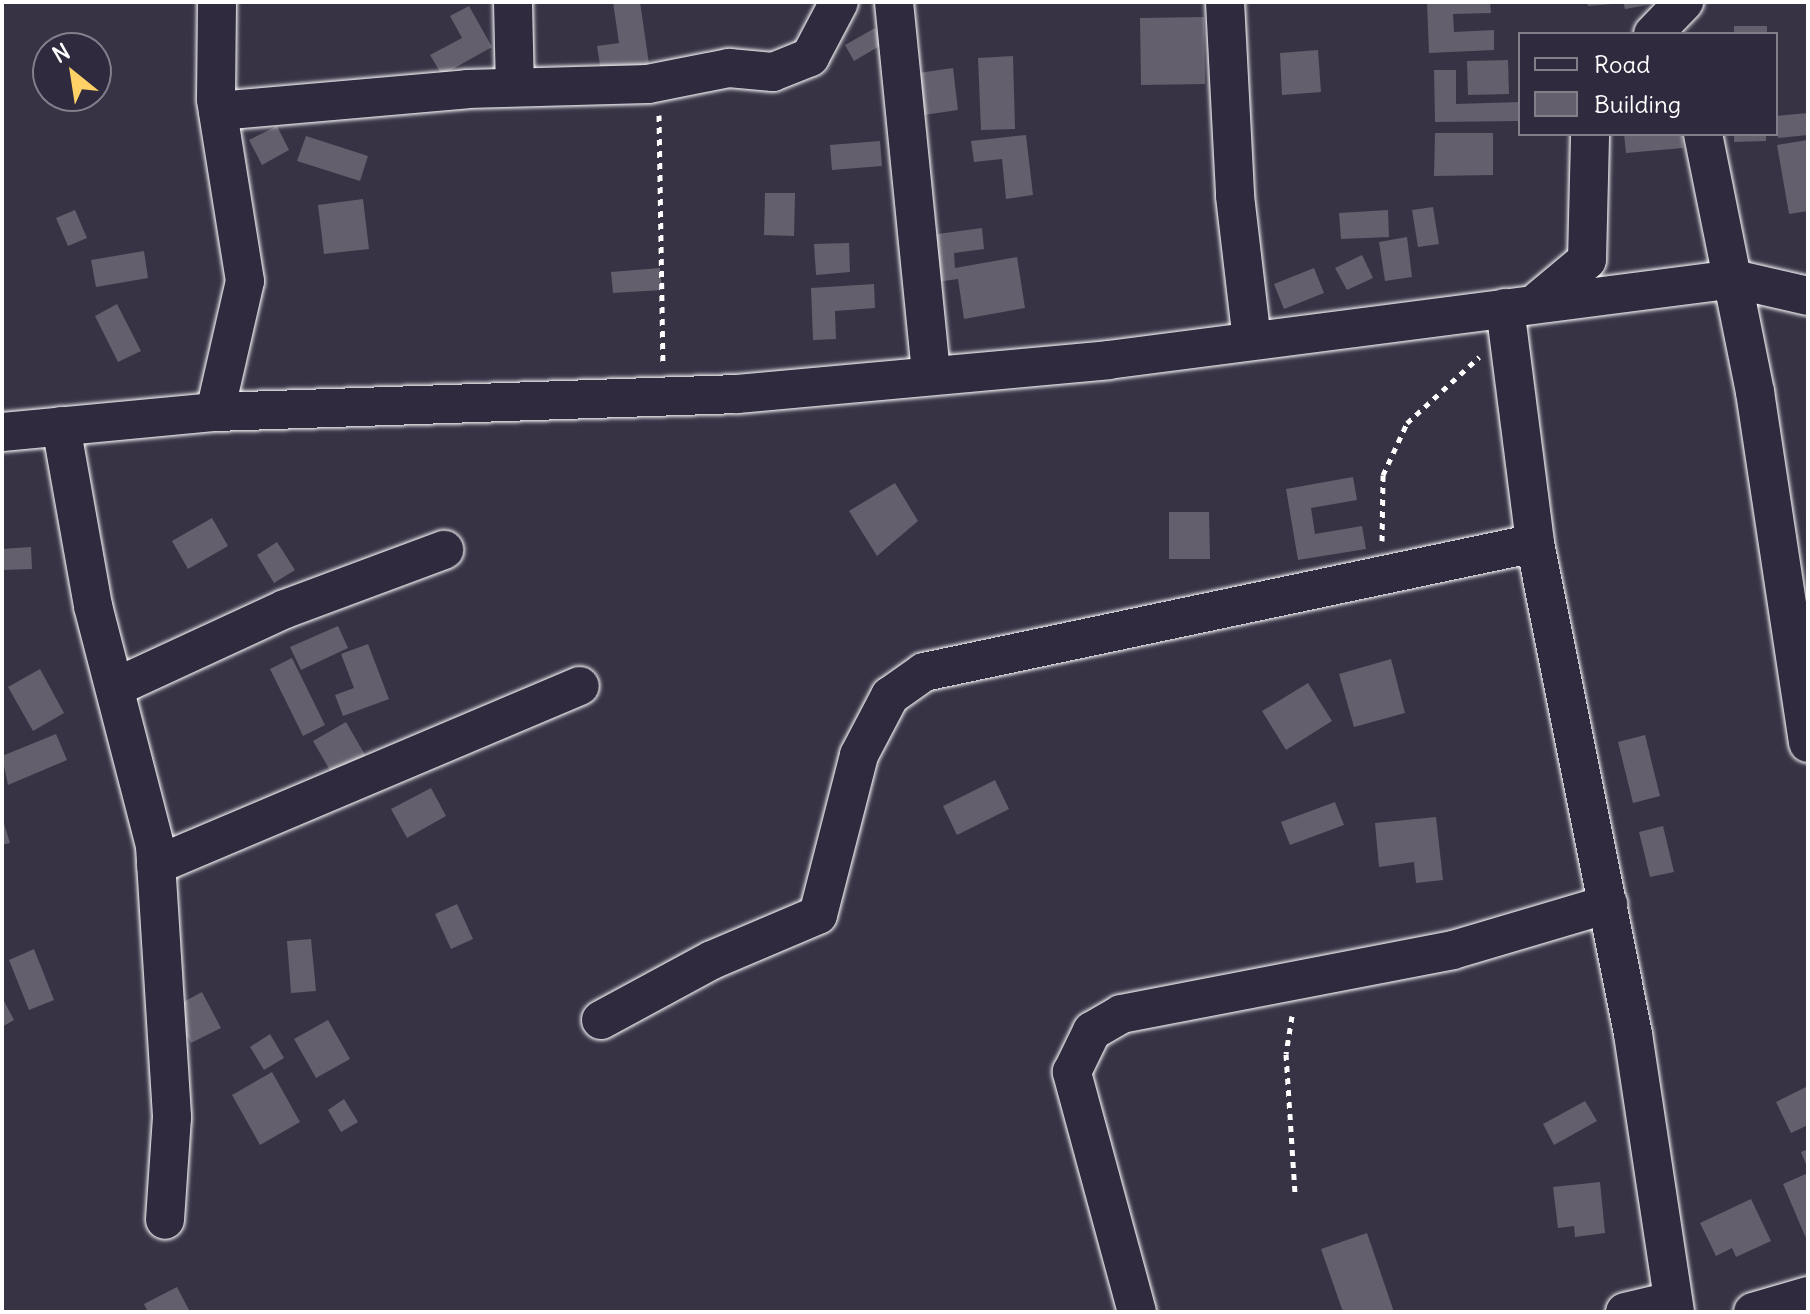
<!DOCTYPE html>
<html>
<head>
<meta charset="utf-8">
<style>
  body { margin:0 }
  #map { position:relative; width:1810px; height:1314px; overflow:hidden; background:#373345; font-family:Delius,sans-serif }
  div>[style] { position:absolute }
  [style*='--x'] { left:calc(var(--x)*1px); top:calc(var(--y)*1px); width:calc(var(--w)*1px); rotate:calc(var(--a)*1deg) }
  .building>* { inset:0; background:#635f6d }
  .path>* { height:5px; margin-top:-2.5px; transform-origin:0; background:repeating-linear-gradient(90deg,#fff 0 6px,transparent 0 12px) }
  .roads { filter:drop-shadow(0 0 2px #fff) drop-shadow(0 0 2px #fff) }
  .minor>* { height:38px; margin:-19px; padding:0 19px; transform-origin:19px; border-radius:19px; background:#2f2a3d }
  span { translate:-50% -50%; white-space:nowrap; text-align:center; line-height:1.15; -webkit-text-stroke:6px #2f2a3d; paint-order:stroke }
  .frame { position:absolute; inset:0; border:4px solid #fff; pointer-events:none }
  .legend { position:absolute; left:1518px; top:32px; width:260px; height:104px; box-sizing:border-box; background:#2f2a3d; border:2px solid #827f8b; margin:0; padding:10px 14px; list-style:none; font-size:24px; color:#fff }
  .legend li { display:flex; align-items:center; gap:16px; height:40px }
  .legend b { width:40px; border:2px solid #827f8b }
  .north { position:absolute; left:32px; top:32px; width:80px; height:80px; box-sizing:border-box; background:#2f2a3d; border:2px solid #827f8b; border-radius:50%; rotate:330deg; font-size:22px; font-weight:700; line-height:32px; text-align:center; color:#fff }
  .north::after { content:''; display:block; margin:auto; width:28px; height:36px; background:#ffd166; clip-path:polygon(50% 0,100% 100%,50% 72%,0 100%) }
</style>
</head>
<body>
<div id="map">
  <div class="building">
    <i style="clip-path:polygon(613px 2px,640px 2px,649px 64px,601px 71px,597px 46px,619px 43px)"></i>
    <i style="clip-path:polygon(1427px 2px,1490px 2px,1491px 13px,1453px 14px,1454px 32px,1494px 30px,1494px 50px,1429px 53px)"></i>
    <i style="clip-path:polygon(1587px 2px,1612px 2px,1612px 4px,1588px 6px)"></i>
    <i style="clip-path:polygon(1623px 2px,1653px 2px,1653px 4px,1625px 9px)"></i>
    <i style="clip-path:polygon(469px 6px,492px 47px,442px 75px,430px 55px,462px 38px,450px 16px)"></i>
    <i style="clip-path:polygon(1204px 17px,1205px 84px,1141px 85px,1140px 18px)"></i>
    <i style="clip-path:polygon(1734px 26px,1767px 26px,1767px 34px,1734px 34px)"></i>
    <i style="clip-path:polygon(875px 28px,883px 44px,854px 61px,845px 45px)"></i>
    <i style="clip-path:polygon(1318px 50px,1321px 92px,1282px 95px,1280px 53px)"></i>
    <i style="clip-path:polygon(1013px 56px,1015px 129px,981px 130px,978px 58px)"></i>
    <i style="clip-path:polygon(1508px 60px,1509px 94px,1468px 95px,1467px 61px)"></i>
    <i style="clip-path:polygon(953px 68px,958px 110px,917px 116px,911px 74px)"></i>
    <i style="clip-path:polygon(1434px 70px,1456px 70px,1456px 104px,1520px 102px,1520px 121px,1435px 122px)"></i>
    <i style="clip-path:polygon(1808px 113px,1808px 135px,1778px 138px,1776px 116px)"></i>
    <i style="clip-path:polygon(277px 126px,289px 150px,262px 165px,249px 140px)"></i>
    <i style="clip-path:polygon(1435px 133px,1493px 133px,1493px 175px,1434px 176px)"></i>
    <i style="clip-path:polygon(1624px 134px,1682px 134px,1683px 148px,1626px 153px)"></i>
    <i style="clip-path:polygon(1734px 134px,1766px 134px,1766px 141px,1734px 142px)"></i>
    <i style="clip-path:polygon(1026px 135px,1033px 195px,1006px 199px,1002px 159px,974px 162px,971px 141px)"></i>
    <i style="clip-path:polygon(306px 136px,368px 156px,360px 181px,297px 161px)"></i>
    <i style="clip-path:polygon(1808px 140px,1808px 211px,1789px 214px,1777px 145px)"></i>
    <i style="clip-path:polygon(880px 141px,882px 166px,832px 170px,830px 145px)"></i>
    <i style="clip-path:polygon(765px 193px,795px 193px,794px 236px,764px 235px)"></i>
    <i style="clip-path:polygon(363px 199px,369px 249px,324px 254px,318px 205px)"></i>
    <i style="clip-path:polygon(1433px 207px,1439px 244px,1418px 247px,1412px 210px)"></i>
    <i style="clip-path:polygon(75px 210px,87px 238px,68px 246px,56px 218px)"></i>
    <i style="clip-path:polygon(1388px 210px,1389px 237px,1341px 239px,1339px 213px)"></i>
    <i style="clip-path:polygon(982px 228px,984px 249px,954px 253px,955px 268px,1017px 257px,1025px 308px,964px 319px,958px 279px,936px 282px,930px 235px)"></i>
    <i style="clip-path:polygon(1407px 237px,1412px 277px,1385px 281px,1379px 242px)"></i>
    <i style="clip-path:polygon(849px 243px,850px 272px,816px 275px,814px 244px)"></i>
    <i style="clip-path:polygon(144px 251px,148px 278px,96px 287px,91px 260px)"></i>
    <i style="clip-path:polygon(1362px 255px,1373px 278px,1347px 290px,1335px 268px)"></i>
    <i style="clip-path:polygon(660px 268px,662px 290px,613px 293px,611px 272px)"></i>
    <i style="clip-path:polygon(1314px 268px,1324px 293px,1284px 309px,1274px 284px)"></i>
    <i style="clip-path:polygon(874px 284px,875px 308px,835px 311px,836px 339px,813px 340px,811px 288px)"></i>
    <i style="clip-path:polygon(117px 304px,141px 351px,118px 362px,95px 316px)"></i>
    <i style="clip-path:polygon(1353px 477px,1357px 500px,1311px 508px,1315px 534px,1362px 526px,1366px 549px,1298px 560px,1286px 489px)"></i>
    <i style="clip-path:polygon(895px 483px,918px 521px,877px 556px,849px 511px)"></i>
    <i style="clip-path:polygon(1169px 512px,1209px 512px,1210px 559px,1169px 559px)"></i>
    <i style="clip-path:polygon(212px 518px,228px 546px,188px 569px,172px 541px)"></i>
    <i style="clip-path:polygon(277px 542px,295px 570px,274px 583px,257px 555px)"></i>
    <i style="clip-path:polygon(31px 547px,32px 569px,2px 570px,2px 549px)"></i>
    <i style="clip-path:polygon(338px 626px,348px 648px,301px 670px,290px 647px)"></i>
    <i style="clip-path:polygon(368px 644px,389px 699px,343px 716px,335px 695px,354px 688px,341px 654px)"></i>
    <i style="clip-path:polygon(292px 658px,325px 725px,303px 736px,270px 669px)"></i>
    <i style="clip-path:polygon(1391px 659px,1405px 713px,1354px 727px,1339px 674px)"></i>
    <i style="clip-path:polygon(40px 669px,64px 713px,33px 731px,8px 687px)"></i>
    <i style="clip-path:polygon(1308px 683px,1332px 721px,1286px 750px,1262px 711px)"></i>
    <i style="clip-path:polygon(346px 722px,368px 760px,335px 779px,313px 741px)"></i>
    <i style="clip-path:polygon(56px 734px,67px 760px,8px 785px,2px 756px)"></i>
    <i style="clip-path:polygon(1645px 735px,1660px 796px,1633px 803px,1618px 742px)"></i>
    <i style="clip-path:polygon(995px 780px,1009px 809px,957px 835px,943px 806px)"></i>
    <i style="clip-path:polygon(431px 788px,446px 816px,407px 838px,391px 809px)"></i>
    <i style="clip-path:polygon(1335px 802px,1344px 825px,1290px 845px,1281px 822px)"></i>
    <i style="clip-path:polygon(2px 817px,10px 843px,2px 845px)"></i>
    <i style="clip-path:polygon(1436px 817px,1443px 880px,1416px 883px,1414px 862px,1379px 867px,1375px 823px)"></i>
    <i style="clip-path:polygon(1663px 826px,1674px 872px,1650px 877px,1639px 832px)"></i>
    <i style="clip-path:polygon(457px 904px,473px 939px,451px 949px,435px 914px)"></i>
    <i style="clip-path:polygon(311px 939px,316px 991px,291px 993px,287px 941px)"></i>
    <i style="clip-path:polygon(34px 949px,54px 1000px,29px 1010px,9px 960px)"></i>
    <i style="clip-path:polygon(202px 992px,221px 1028px,191px 1043px,172px 1008px)"></i>
    <i style="clip-path:polygon(2px 997px,14px 1020px,2px 1027px)"></i>
    <i style="clip-path:polygon(328px 1020px,350px 1059px,316px 1078px,294px 1039px)"></i>
    <i style="clip-path:polygon(270px 1034px,284px 1058px,264px 1070px,250px 1047px)"></i>
    <i style="clip-path:polygon(272px 1072px,300px 1122px,260px 1145px,232px 1095px)"></i>
    <i style="clip-path:polygon(1808px 1086px,1808px 1125px,1791px 1133px,1776px 1102px)"></i>
    <i style="clip-path:polygon(344px 1099px,358px 1122px,341px 1132px,328px 1110px)"></i>
    <i style="clip-path:polygon(1585px 1101px,1597px 1121px,1554px 1145px,1543px 1124px)"></i>
    <i style="clip-path:polygon(1808px 1149px,1808px 1169px,1801px 1152px)"></i>
    <i style="clip-path:polygon(1808px 1173px,1808px 1243px,1783px 1184px)"></i>
    <i style="clip-path:polygon(1600px 1182px,1605px 1233px,1575px 1237px,1574px 1226px,1558px 1228px,1553px 1187px)"></i>
    <i style="clip-path:polygon(1751px 1199px,1771px 1241px,1736px 1257px,1732px 1248px,1716px 1256px,1700px 1223px)"></i>
    <i style="clip-path:polygon(1367px 1233px,1394px 1312px,1343px 1312px,1321px 1249px)"></i>
    <i style="clip-path:polygon(177px 1287px,190px 1312px,148px 1312px,144px 1304px)"></i>
  </div>
  <div class="path">
    <i style="--x:659;--y:115;--w:250;--a:89.1"></i>
    <i style="--x:1382;--y:541;--w:66;--a:-89.1"></i>
    <i style="--x:1383;--y:475;--w:57;--a:-65.2"></i>
    <i style="--x:1407;--y:423;--w:98;--a:-42.5"></i>
    <i style="--x:1292;--y:1016;--w:38;--a:99"></i>
    <i style="--x:1286;--y:1054;--w:138;--a:86.3"></i>
  </div>
  <div class="roads">
    <div class="minor">
      <i style="--x:513;--y:2;--w:85;--a:88.7"></i>
      <i style="--x:894;--y:2;--w:375;--a:84.3"></i>
      <i style="--x:1225;--y:2;--w:194;--a:87"></i>
      <i style="--x:1235;--y:196;--w:145;--a:83.3"></i>
      <i style="--x:1653;--y:34;--w:45;--a:-45.9"></i>
      <i style="--x:218;--y:111;--w:250;--a:-5"></i>
      <i style="--x:467;--y:89;--w:181;--a:-1.6"></i>
      <i style="--x:648;--y:84;--w:83;--a:-11.2"></i>
      <i style="--x:729;--y:68;--w:44;--a:5.2"></i>
      <i style="--x:773;--y:72;--w:40;--a:-22"></i>
      <i style="--x:810;--y:57;--w:62;--a:-62.2"></i>
      <i style="--x:1703;--y:134;--w:263;--a:78.6"></i>
      <i style="--x:1755;--y:392;--w:355;--a:81.4"></i>
      <i style="--x:1539;--y:300;--w:62;--a:-39.8"></i>
      <i style="--x:1587;--y:260;--w:126;--a:-88.6"></i>
      <i style="--x:1505;--y:308;--w:237;--a:82.7"></i>
      <i style="--x:1535;--y:543;--w:501;--a:78.71"></i>
      <i style="--x:1633;--y:1034;--w:281;--a:81.4"></i>
      <i style="--x:215;--y:412;--w:134;--a:-77.1"></i>
      <i style="--x:245;--y:281;--w:184;--a:-99.1"></i>
      <i style="--x:216;--y:99;--w:97;--a:-89.4"></i>
      <i style="--x:61;--y:426;--w:183;--a:79.9"></i>
      <i style="--x:93;--y:606;--w:248;--a:75.5"></i>
      <i style="--x:155;--y:846;--w:272;--a:86.4"></i>
      <i style="--x:172;--y:1117;--w:103;--a:93.9"></i>
      <i style="--x:2;--y:432;--w:214;--a:-5.4"></i>
      <i style="--x:215;--y:412;--w:522;--a:-1.97"></i>
      <i style="--x:737;--y:394;--w:373;--a:-5.2"></i>
      <i style="--x:1108;--y:360;--w:631;--a:-7.37"></i>
      <i style="--x:1734;--y:279;--w:76;--a:12.9"></i>
      <i style="--x:116;--y:687;--w:186;--a:-24.8"></i>
      <i style="--x:285;--y:609;--w:170;--a:-20.4"></i>
      <i style="--x:156;--y:865;--w:460;--a:-22.9"></i>
      <i style="--x:601;--y:1020;--w:126;--a:-28.4"></i>
      <i style="--x:712;--y:960;--w:115;--a:-23"></i>
      <i style="--x:818;--y:915;--w:165;--a:-75.6"></i>
      <i style="--x:859;--y:755;--w:67;--a:-62.3"></i>
      <i style="--x:890;--y:696;--w:42;--a:-35.2"></i>
      <i style="--x:924;--y:672;--w:624;--a:-11.92"></i>
      <i style="--x:1137;--y:1312;--w:249;--a:-105.2"></i>
      <i style="--x:1072;--y:1072;--w:46;--a:-64"></i>
      <i style="--x:1092;--y:1031;--w:34;--a:-30"></i>
      <i style="--x:1121;--y:1014;--w:338;--a:-10.9"></i>
      <i style="--x:1453;--y:950;--w:162;--a:-16.5"></i>
      <i style="--x:1625;--y:1312;--w:48;--a:-13.2"></i>
      <i style="--x:1753;--y:1312;--w:57;--a:-16.2"></i>
    </div>
  </div>
  <div class="frame"></div>
  <ul class="legend">
  <li><b style="height:10px;background:#2f2a3d"></b>Road</li>
  <li><b style="height:22px;background:#635f6d"></b>Building</li>
  </ul>
  <div class="north">N</div>
</div>
</body>
</html>
